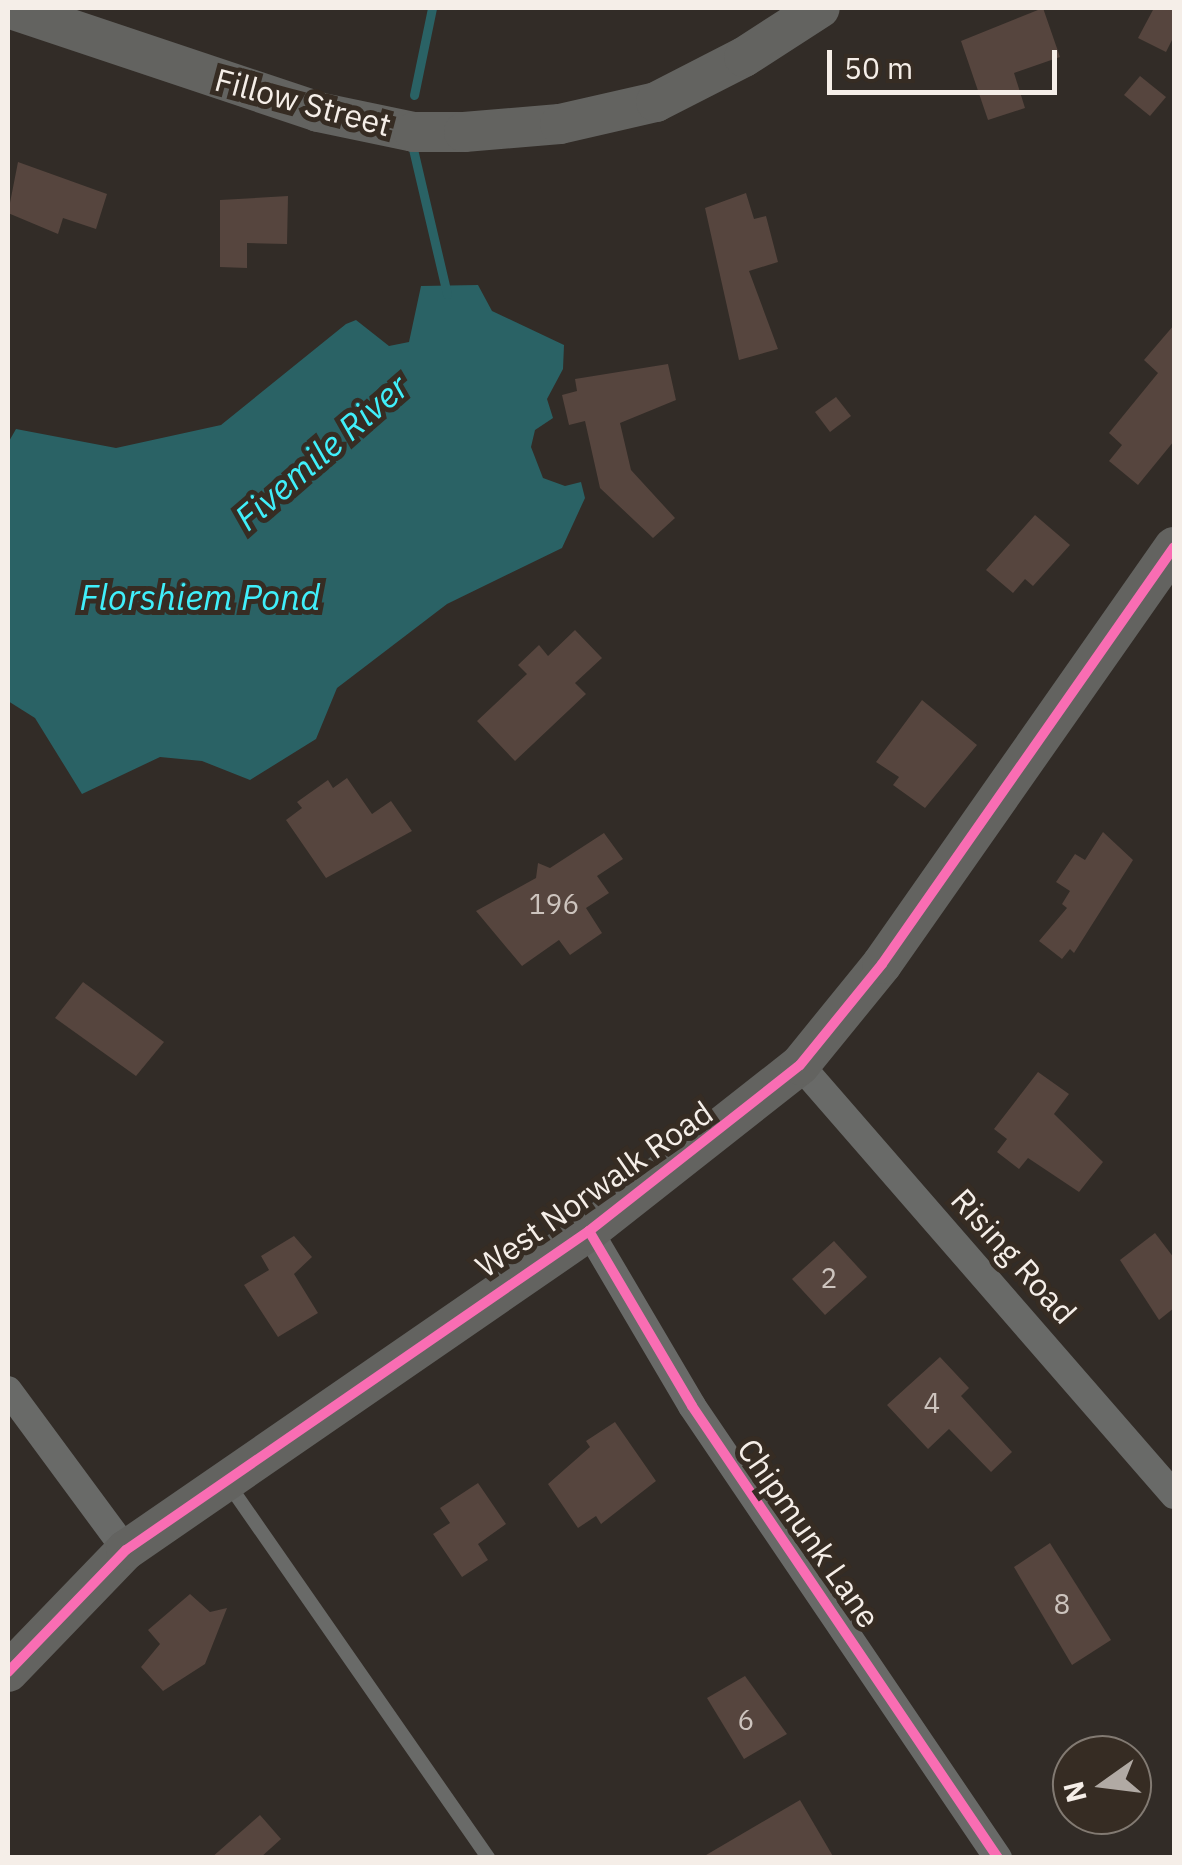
<!DOCTYPE html>
<html>
<head>
<meta charset="utf-8">
<style>
  body { margin:0 }
  #map { position:relative; width:1182px; height:1865px; overflow:hidden; background:#322c27; font-family:"IBM Plex Sans",sans-serif }
  div>[style] { position:absolute }
  [style*='--x'] { left:calc(var(--x)*1px); top:calc(var(--y)*1px); width:calc(var(--w)*1px); rotate:calc(var(--a)*1deg) }
  .water>* { inset:0; background:#2a6265 }
  .stream>* { height:9px; margin:-4.5px; padding:0 4.5px; transform-origin:4.5px; border-radius:4.5px; background:#2a6265 }
  .building>* { inset:0; background:#56453e }
  .lane>* { height:14px; margin:-7px; padding:0 7px; transform-origin:7px; border-radius:7px; background:#696a68 }
  .street>* { height:28px; margin:-14px; padding:0 14px; transform-origin:14px; border-radius:14px; background:#696a68 }
  .secondary>* { height:40px; margin:-20px; padding:0 20px; transform-origin:20px; border-radius:20px; background:#636360 }
  .cycleway>* { height:10px; margin:-5px; padding:0 5px; transform-origin:5px; border-radius:5px; background:#f96db3 }
  span { translate:-50% -50%; white-space:nowrap; text-align:center; line-height:1.15; -webkit-text-stroke:10px #362c23; paint-order:stroke }
  .number-label { font-size:28px; color:#cdc4be }
  .number-label span { -webkit-text-stroke-width:0 }
  .street-label { font-size:32px; color:#f5eee8 }
  .water-label { font-size:35px; color:#40effa; font-style:italic }
  .frame { position:absolute; inset:0; border:10px solid #f5eee8; pointer-events:none }
  .north { position:absolute; left:1052px; top:1735px; width:100px; height:100px; box-sizing:border-box; background:#362c23; border:2px solid #827a72; border-radius:50%; rotate:256deg; font-size:28px; font-weight:700; line-height:40px; text-align:center; color:#f5eee8 }
  .north::after { content:''; display:block; margin:auto; width:35px; height:45px; background:#b1aaa4; clip-path:polygon(50% 0,100% 100%,50% 72%,0 100%) }
  .scale { position:absolute; left:827px; top:50px; width:230px; height:45px; box-sizing:border-box; border:5px solid #f5eee8; border-top:0; padding-left:12px; font-size:30px; line-height:35px; white-space:nowrap; color:#f5eee8; -webkit-text-stroke:8px #362c23; paint-order:stroke }
</style>
</head>
<body>
<div id="map">
  <div class="water">
    <i style="clip-path:polygon(478px 285px,492px 311px,564px 345px,563px 369px,547px 399px,553px 418px,535px 430px,531px 447px,543px 478px,565px 486px,581px 482px,585px 498px,562px 548px,447px 604px,337px 688px,316px 739px,250px 780px,202px 761px,160px 757px,82px 794px,35px 718px,8px 701px,8px 443px,16px 429px,116px 448px,221px 425px,346px 324px,356px 320px,389px 346px,409px 342px,421px 286px)"></i>
  </div>
  <div class="stream">
    <i style="--x:414;--y:95;--w:89;--a:-78.3"></i>
    <i style="--x:413;--y:149;--w:149;--a:76.8"></i>
  </div>
  <div class="building">
    <i style="clip-path:polygon(1043px 8px,1060px 57px,1014px 73px,1025px 108px,988px 120px,961px 41px)"></i>
    <i style="clip-path:polygon(1154px 8px,1174px 8px,1174px 36px,1166px 52px,1138px 38px)"></i>
    <i style="clip-path:polygon(1140px 76px,1166px 97px,1150px 116px,1124px 95px)"></i>
    <i style="clip-path:polygon(18px 162px,107px 194px,96px 229px,63px 218px,58px 234px,8px 213px)"></i>
    <i style="clip-path:polygon(746px 193px,754px 219px,766px 216px,778px 262px,749px 271px,778px 349px,739px 360px,705px 208px)"></i>
    <i style="clip-path:polygon(288px 196px,287px 244px,247px 243px,247px 268px,220px 267px,220px 200px)"></i>
    <i style="clip-path:polygon(1174px 325px,1174px 441px,1138px 485px,1109px 461px,1122px 445px,1109px 433px,1158px 373px,1144px 360px)"></i>
    <i style="clip-path:polygon(668px 364px,676px 400px,620px 423px,631px 470px,675px 518px,653px 538px,600px 488px,585px 421px,569px 425px,562px 395px,577px 391px,575px 379px)"></i>
    <i style="clip-path:polygon(836px 397px,851px 416px,830px 432px,815px 412px)"></i>
    <i style="clip-path:polygon(1035px 515px,1070px 545px,1033px 586px,1025px 579px,1013px 593px,986px 570px)"></i>
    <i style="clip-path:polygon(575px 630px,602px 658px,575px 683px,586px 694px,515px 761px,477px 721px,527px 674px,518px 665px,539px 645px,548px 656px)"></i>
    <i style="clip-path:polygon(922px 700px,977px 745px,925px 808px,893px 785px,899px 777px,876px 762px)"></i>
    <i style="clip-path:polygon(347px 778px,372px 814px,391px 801px,412px 831px,326px 878px,286px 820px,302px 808px,297px 802px,328px 780px,333px 788px)"></i>
    <i style="clip-path:polygon(1103px 832px,1133px 860px,1074px 953px,1070px 949px,1062px 959px,1039px 941px,1067px 908px,1062px 904px,1070px 891px,1056px 882px,1075px 854px,1085px 860px)"></i>
    <i style="clip-path:polygon(604px 833px,623px 859px,597px 876px,609px 893px,586px 908px,602px 933px,570px 955px,559px 940px,522px 966px,476px 911px,536px 878px,538px 863px,550px 868px)"></i>
    <i style="clip-path:polygon(83px 982px,164px 1042px,136px 1076px,55px 1018px)"></i>
    <i style="clip-path:polygon(1038px 1072px,1069px 1094px,1054px 1114px,1103px 1162px,1079px 1192px,1028px 1158px,1019px 1169px,997px 1152px,1007px 1139px,994px 1129px)"></i>
    <i style="clip-path:polygon(1155px 1233px,1174px 1258px,1174px 1308px,1159px 1320px,1120px 1260px)"></i>
    <i style="clip-path:polygon(294px 1236px,312px 1257px,294px 1274px,318px 1313px,278px 1337px,244px 1285px,269px 1270px,261px 1256px)"></i>
    <i style="clip-path:polygon(834px 1241px,867px 1277px,825px 1315px,792px 1279px)"></i>
    <i style="clip-path:polygon(940px 1357px,969px 1388px,961px 1396px,1012px 1452px,991px 1472px,949px 1429px,928px 1449px,887px 1405px)"></i>
    <i style="clip-path:polygon(615px 1422px,656px 1481px,601px 1524px,596px 1516px,578px 1528px,548px 1484px,590px 1447px,586px 1441px)"></i>
    <i style="clip-path:polygon(478px 1483px,506px 1524px,478px 1544px,488px 1560px,462px 1577px,433px 1534px,450px 1523px,440px 1508px)"></i>
    <i style="clip-path:polygon(1050px 1543px,1111px 1640px,1072px 1665px,1014px 1567px)"></i>
    <i style="clip-path:polygon(190px 1594px,210px 1612px,227px 1608px,205px 1664px,163px 1691px,141px 1667px,160px 1644px,148px 1630px)"></i>
    <i style="clip-path:polygon(745px 1676px,787px 1734px,744px 1759px,707px 1698px)"></i>
    <i style="clip-path:polygon(800px 1800px,834px 1858px,701px 1858px)"></i>
    <i style="clip-path:polygon(260px 1815px,281px 1839px,260px 1858px,211px 1858px)"></i>
  </div>
  <div class="lane">
    <i style="--x:227;--y:1482;--w:458;--a:55.2"></i>
  </div>
  <div class="street">
    <i style="--x:800;--y:1065;--w:570;--a:48.98"></i>
    <i style="--x:589;--y:1231;--w:203;--a:59.5"></i>
    <i style="--x:692;--y:1406;--w:546;--a:55.9"></i>
    <i style="--x:8;--y:1390;--w:199;--a:53.6"></i>
  </div>
  <div class="secondary">
    <i style="--x:8;--y:8;--w:327;--a:18.5"></i>
    <i style="--x:318;--y:112;--w:98;--a:11.8"></i>
    <i style="--x:414;--y:132;--w:50;--a:0"></i>
    <i style="--x:464;--y:132;--w:96;--a:-4.8"></i>
    <i style="--x:560;--y:124;--w:98;--a:-12.9"></i>
    <i style="--x:656;--y:102;--w:99;--a:-27.1"></i>
    <i style="--x:744;--y:57;--w:90;--a:-32.8"></i>
    <i style="--x:8;--y:1672;--w:170;--a:-46"></i>
    <i style="--x:126;--y:1550;--w:562;--a:-34.57"></i>
    <i style="--x:589;--y:1231;--w:268;--a:-38.2"></i>
    <i style="--x:800;--y:1065;--w:130;--a:-50.9"></i>
    <i style="--x:882;--y:964;--w:509;--a:-55"></i>
  </div>
  <div class="cycleway">
    <i style="--x:589;--y:1231;--w:203;--a:59.5"></i>
    <i style="--x:692;--y:1406;--w:546;--a:55.9"></i>
    <i style="--x:8;--y:1672;--w:170;--a:-46"></i>
    <i style="--x:126;--y:1550;--w:562;--a:-34.57"></i>
    <i style="--x:589;--y:1231;--w:268;--a:-38.2"></i>
    <i style="--x:800;--y:1065;--w:130;--a:-50.9"></i>
    <i style="--x:882;--y:964;--w:509;--a:-55"></i>
  </div>
  <div class="number-label">
    <span style="left:554px;top:904px">196</span>
    <span style="left:829px;top:1278px">2</span>
    <span style="left:932px;top:1403px">4</span>
    <span style="left:1062px;top:1604px">8</span>
    <span style="left:746px;top:1720px">6</span>
  </div>
  <div class="street-label">
    <span style="left:303px;top:102px;rotate:15deg">Fillow Street</span>
    <span style="left:594px;top:1189px;rotate:-35deg">West Norwalk Road</span>
    <span style="left:1014px;top:1256px;rotate:48deg">Rising Road</span>
    <span style="left:809px;top:1533px;rotate:55deg">Chipmunk Lane</span>
  </div>
  <div class="water-label">
    <span style="left:321px;top:452px;rotate:-41deg">Fivemile River</span>
    <span style="left:200px;top:597px">Florshiem Pond</span>
  </div>
  <div class="frame"></div>
  <div class="north">N</div>
  <div class="scale">50 m</div>
</div>
</body>
</html>
